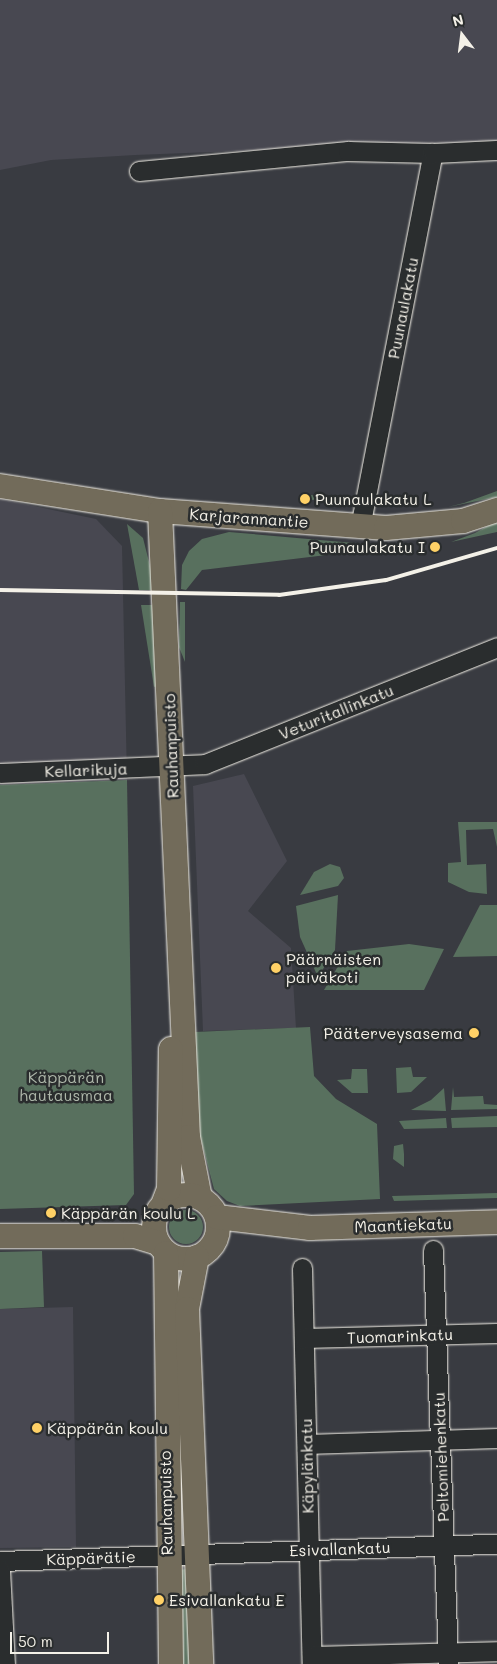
<!DOCTYPE html>
<html>
<head>
<meta charset="utf-8">
<style>
  body { margin:0 }
  #map { position:relative; width:497px; height:1664px; overflow:hidden; background:#393b41; font-family:Mali,sans-serif }
  div>[style] { position:absolute }
  [style*='--x'] { left:calc(var(--x)*1px); top:calc(var(--y)*1px); width:calc(var(--w)*1px); rotate:calc(var(--a)*1deg) }
  .built>* { inset:0; background:#484851 }
  .green>* { inset:0; background:#58705e }
  .round { border-radius:50% }
  .roads { filter:drop-shadow(0 0 1px #f4f1e8) drop-shadow(0 0 1px #f4f1e8) }
  .minor>* { height:19px; margin:-9.5px; padding:0 9.5px; transform-origin:9.5px; border-radius:9.5px; background:#2a2d2e }
  .major>* { height:24px; margin:-12px; padding:0 12px; transform-origin:12px; border-radius:12px; background:#726b5a }
  .major>.ring { margin:-12px; padding:0; box-sizing:content-box; background:none; border:24px solid #726b5a; border-radius:50% }
  .rail>* { height:4px; margin:-2px; padding:0 2px; transform-origin:2px; border-radius:2px; background:#f4f1e8 }
  .dots>* { width:14px; height:14px; translate:-50% -50%; box-sizing:border-box; border:2px solid #2a2d2e; border-radius:50% }
  span { translate:-50% -50%; white-space:nowrap; text-align:center; line-height:1.15; -webkit-text-stroke:5px #2a2d2e; paint-order:stroke }
  .street-label { font-size:16px; color:#f4f1e8 }
  .poi-label { font-size:16px; color:#f4f1e8 }
  .left { translate:0 -50%; text-align:left }
  .right { translate:-100% -50%; text-align:right }
  .park-label { font-size:16px; color:#aeb7aa }
  .north { position:absolute; left:437px; top:10px; width:50px; height:50px; -webkit-text-stroke:4px #2a2d2e; paint-order:stroke; rotate:345deg; font-size:14px; font-weight:700; line-height:20px; text-align:center; color:#f4f1e8 }
  .north::after { content:''; display:block; margin:auto; width:18px; height:22px; background:#f4f1e8; clip-path:polygon(50% 0,100% 100%,50% 72%,0 100%) }
  .scale { position:absolute; left:10px; top:1632px; width:99px; height:22px; box-sizing:border-box; border:2px solid #f4f1e8; border-top:0; padding-left:6px; font-size:15px; line-height:18px; white-space:nowrap; color:#f4f1e8; -webkit-text-stroke:4px #2a2d2e; paint-order:stroke }
</style>
</head>
<body>
<div id="map">
  <div class="built">
    <i style="clip-path:polygon(0 0,497px 0,497px 141px,135px 155px,51px 160px,0 170px)"></i>
    <i style="clip-path:polygon(0 499px,96px 519px,122px 546px,127px 780px,0 785px)"></i>
    <i style="clip-path:polygon(244px 774px,287px 861px,248px 911px,291px 948px,296px 1028px,203px 1031px,193px 786px)"></i>
    <i style="clip-path:polygon(73px 1307px,76px 1547px,0 1548px,0 1309px)"></i>
  </div>
  <div class="green">
    <i style="clip-path:polygon(497px 491px,497px 497px,448px 507px,464px 503px)"></i>
    <i style="clip-path:polygon(309px 495px,335px 497px,343px 499px,308px 500px)"></i>
    <i style="clip-path:polygon(497px 521px,497px 532px,451px 542px,475px 533px)"></i>
    <i style="clip-path:polygon(127px 524px,143px 538px,156px 590px,139px 590px)"></i>
    <i style="clip-path:polygon(229px 532px,377px 545px,368px 550px,202px 570px,186px 590px,181px 589px,182px 565px,189px 551px,202px 539px)"></i>
    <i style="clip-path:polygon(180px 602px,185px 602px,185px 662px,179px 647px)"></i>
    <i style="clip-path:polygon(141px 605px,157px 605px,160px 685px,154px 687px)"></i>
    <i style="clip-path:polygon(127px 780px,134px 1194px,126px 1205px,0 1209px,0 785px)"></i>
    <i style="clip-path:polygon(458px 822px,497px 822px,497px 847px,493px 829px,466px 830px,467px 865px,486px 864px,487px 894px,469px 892px,448px 882px,448px 863px,461px 862px)"></i>
    <i style="clip-path:polygon(330px 864px,340px 867px,344px 878px,338px 886px,300px 895px,314px 872px)"></i>
    <i style="clip-path:polygon(338px 895px,335px 950px,318px 977px,300px 937px,296px 906px)"></i>
    <i style="clip-path:polygon(480px 905px,497px 905px,497px 956px,453px 957px)"></i>
    <i style="clip-path:polygon(409px 944px,444px 949px,424px 990px,324px 990px,347px 951px)"></i>
    <i style="clip-path:polygon(310px 1027px,314px 1076px,336px 1099px,377px 1124px,380px 1199px,240px 1206px,227px 1201px,214px 1189px,199px 1132px,195px 1032px)"></i>
    <i style="clip-path:polygon(411px 1067px,413px 1077px,427px 1077px,411px 1092px,397px 1093px,396px 1068px)"></i>
    <i style="clip-path:polygon(352px 1069px,367px 1069px,368px 1093px,352px 1093px,337px 1080px,351px 1079px)"></i>
    <i style="clip-path:polygon(453px 1087px,454px 1097px,483px 1096px,484px 1104px,497px 1105px,497px 1109px,451px 1110px)"></i>
    <i style="clip-path:polygon(444px 1088px,446px 1111px,411px 1110px,431px 1100px)"></i>
    <i style="clip-path:polygon(497px 1116px,497px 1127px,452px 1128px,451px 1118px)"></i>
    <i style="clip-path:polygon(446px 1118px,447px 1128px,404px 1129px,399px 1121px)"></i>
    <i style="clip-path:polygon(403px 1144px,404px 1154px,404px 1167px,393px 1159px,394px 1146px)"></i>
    <i style="clip-path:polygon(497px 1193px,497px 1198px,394px 1201px,392px 1196px)"></i>
    <i class="round" style="left:169px;top:1210px;width:34px;height:34px"></i>
    <i style="clip-path:polygon(42px 1251px,44px 1307px,0 1309px,0 1252px)"></i>
    <i style="clip-path:polygon(190px 1569px,193px 1664px,179px 1664px,176px 1570px)"></i>
  </div>
  <div class="roads">
    <div class="minor">
      <i style="--x:139;--y:171;--w:210;--a:-5.5"></i>
      <i style="--x:348;--y:151;--w:85;--a:1.3"></i>
      <i style="--x:360;--y:527;--w:381;--a:-79"></i>
      <i style="--x:433;--y:153;--w:64;--a:-2.7"></i>
      <i style="--x:0;--y:773;--w:205;--a:-2.5"></i>
      <i style="--x:205;--y:764;--w:315;--a:-21.8"></i>
      <i style="--x:433;--y:1250;--w:414;--a:87.9"></i>
      <i style="--x:302;--y:1268;--w:396;--a:88.6"></i>
      <i style="--x:304;--y:1338;--w:193;--a:-1.5"></i>
      <i style="--x:307;--y:1444;--w:190;--a:-1.8"></i>
      <i style="--x:0;--y:1561;--w:497;--a:-2"></i>
      <i style="--x:0;--y:1570;--w:94;--a:87"></i>
      <i style="--x:312;--y:1656;--w:185;--a:-1.5"></i>
    </div>
    <div class="major">
      <i style="--x:0;--y:486;--w:162;--a:8.9"></i>
      <i style="--x:160;--y:511;--w:227;--a:4.3"></i>
      <i style="--x:386;--y:528;--w:77;--a:-5.2"></i>
      <i style="--x:463;--y:521;--w:36;--a:-18"></i>
      <i style="--x:160;--y:511;--w:627;--a:87.44"></i>
      <i style="--x:188;--y:1137;--w:62;--a:78.9"></i>
      <i class="ring" style="left:154px;top:1195px;width:40px;height:40px"></i>
      <i style="--x:164;--y:1202;--w:14;--a:-69"></i>
      <i style="--x:169;--y:1189;--w:140;--a:-89.2"></i>
      <i style="--x:217;--y:1217;--w:94;--a:6.7"></i>
      <i style="--x:310;--y:1228;--w:187;--a:-1.8"></i>
      <i style="--x:0;--y:1236;--w:135;--a:0"></i>
      <i style="--x:135;--y:1236;--w:24;--a:17"></i>
      <i style="--x:166;--y:1253;--w:411;--a:89.3"></i>
      <i style="--x:197;--y:1257;--w:53;--a:100.9"></i>
      <i style="--x:187;--y:1309;--w:355;--a:87.7"></i>
    </div>
  </div>
  <div class="rail">
    <i style="--x:0;--y:590;--w:279;--a:1"></i>
    <i style="--x:279;--y:595;--w:108;--a:-8"></i>
    <i style="--x:386;--y:580;--w:116;--a:-16.1"></i>
  </div>
  <div class="dots">
    <i style="left:305px;top:499px;background:#ffd166"></i>
    <i style="left:435px;top:547px;background:#ffd166"></i>
    <i style="left:276px;top:968px;background:#ffd166"></i>
    <i style="left:474px;top:1033px;background:#ffd166"></i>
    <i style="left:51px;top:1213px;background:#ffd166"></i>
    <i style="left:37px;top:1428px;background:#ffd166"></i>
    <i style="left:159px;top:1600px;background:#ffd166"></i>
  </div>
  <div class="street-label">
    <span style="left:403px;top:308px;rotate:-79deg">Puunaulakatu</span>
    <span style="left:249px;top:518px;rotate:4deg">Karjarannantie</span>
    <span style="left:336px;top:712px;rotate:-22deg">Veturitallinkatu</span>
    <span style="left:171px;top:746px;rotate:-92deg">Rauhanpuisto</span>
    <span style="left:86px;top:770px;rotate:-2deg">Kellarikuja</span>
    <span style="left:403px;top:1225px;rotate:-2deg">Maantiekatu</span>
    <span style="left:400px;top:1336px;rotate:-2deg">Tuomarinkatu</span>
    <span style="left:441px;top:1457px;rotate:-92deg">Peltomiehenkatu</span>
    <span style="left:307px;top:1466px;rotate:-91deg">Käpylänkatu</span>
    <span style="left:166px;top:1503px;rotate:-91deg">Rauhanpuisto</span>
    <span style="left:340px;top:1549px;rotate:-2deg">Esivallankatu</span>
    <span style="left:91px;top:1558px;rotate:-2deg">Käppärätie</span>
  </div>
  <div class="poi-label">
    <span class="left" style="left:315px;top:499px">Puunaulakatu L</span>
    <span class="right" style="left:425px;top:547px">Puunaulakatu I</span>
    <span class="left" style="left:286px;top:968px">Päärnäisten<br>päiväkoti</span>
    <span class="right" style="left:463px;top:1033px">Pääterveysasema</span>
    <span class="left" style="left:61px;top:1213px">Käppärän koulu L</span>
    <span class="left" style="left:47px;top:1428px">Käppärän koulu</span>
    <span class="left" style="left:169px;top:1600px">Esivallankatu E</span>
  </div>
  <div class="park-label">
    <span style="left:66px;top:1086px">Käppärän<br>hautausmaa</span>
  </div>
  <div class="north">N</div>
  <div class="scale">50 m</div>
</div>
</body>
</html>
